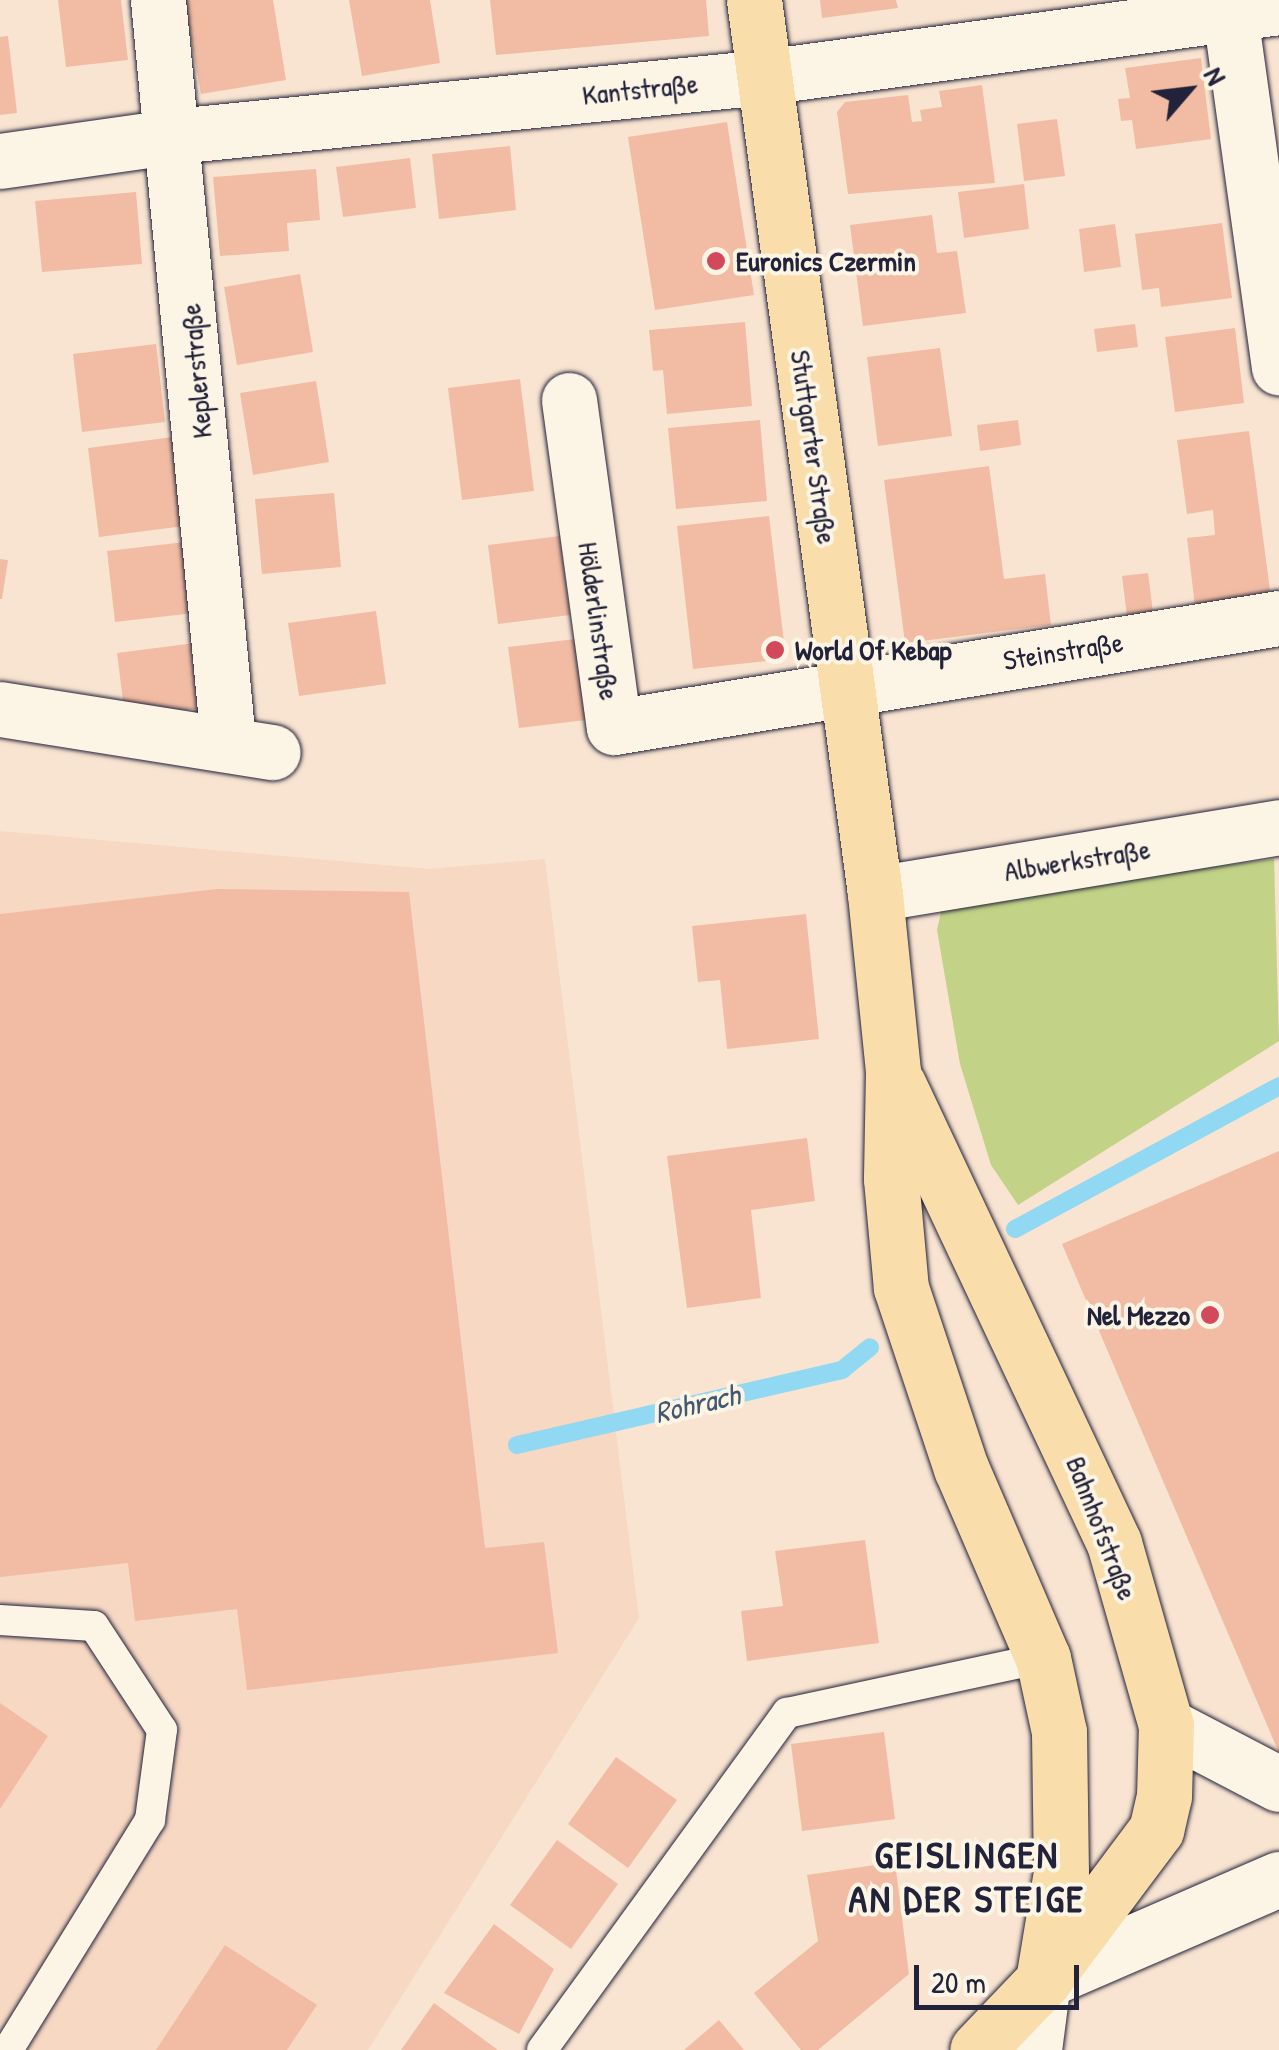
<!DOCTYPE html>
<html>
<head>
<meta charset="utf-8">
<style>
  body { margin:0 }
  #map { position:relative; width:1279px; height:2050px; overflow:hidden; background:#f9e4d1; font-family:"Patrick Hand",sans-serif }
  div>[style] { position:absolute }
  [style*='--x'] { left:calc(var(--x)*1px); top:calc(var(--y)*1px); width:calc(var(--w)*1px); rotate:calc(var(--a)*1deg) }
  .built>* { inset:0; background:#f7d8c3 }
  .green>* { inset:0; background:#c2d286 }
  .stream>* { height:18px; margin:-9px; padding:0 9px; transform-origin:9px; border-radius:9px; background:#91d8f3 }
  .building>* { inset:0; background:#f1bca3 }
  .roads { filter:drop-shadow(0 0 2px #22223b) drop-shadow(0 0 2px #22223b) }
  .lane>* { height:30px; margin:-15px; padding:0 15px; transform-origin:15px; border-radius:15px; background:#fcf5e5 }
  .street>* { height:55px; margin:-27.5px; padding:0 27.5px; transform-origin:27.5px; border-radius:27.5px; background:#fcf5e5 }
  .secondary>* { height:55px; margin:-27.5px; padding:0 27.5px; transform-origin:27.5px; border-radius:27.5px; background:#fcf5e5 }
  .primary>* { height:55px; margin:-27.5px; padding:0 27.5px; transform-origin:27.5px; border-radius:27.5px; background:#f9deab }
  .dots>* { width:28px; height:28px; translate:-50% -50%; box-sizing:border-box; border:5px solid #fcf5e5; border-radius:50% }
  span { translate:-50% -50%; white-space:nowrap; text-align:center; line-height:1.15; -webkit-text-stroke:8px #fcf5e5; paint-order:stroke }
  .street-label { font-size:28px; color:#22223b }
  .poi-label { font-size:28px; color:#22223b; font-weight:700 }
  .left { translate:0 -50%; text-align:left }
  .right { translate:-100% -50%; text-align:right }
  .water-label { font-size:30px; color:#435972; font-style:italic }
  .district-label { font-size:38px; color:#22223b; font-weight:700; letter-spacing:2.5px }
  .north { position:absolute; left:1139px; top:40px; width:100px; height:100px; -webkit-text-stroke:8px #fcf5e5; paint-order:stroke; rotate:62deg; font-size:28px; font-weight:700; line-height:40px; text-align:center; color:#22223b }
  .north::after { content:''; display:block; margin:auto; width:35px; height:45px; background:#22223b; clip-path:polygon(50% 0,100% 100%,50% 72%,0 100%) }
  .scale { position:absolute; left:914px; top:1965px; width:165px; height:45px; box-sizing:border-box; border:5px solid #22223b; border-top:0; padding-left:12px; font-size:30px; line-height:35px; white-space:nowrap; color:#22223b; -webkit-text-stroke:8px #fcf5e5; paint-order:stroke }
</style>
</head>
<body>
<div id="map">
  <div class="built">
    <i style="clip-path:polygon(0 831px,429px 869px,545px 859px,639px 1618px,368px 2050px,0 2050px)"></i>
  </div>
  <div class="green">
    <i style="clip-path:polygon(1274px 859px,1279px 1041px,1018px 1205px,991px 1165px,960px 1064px,937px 930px,941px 912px,957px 900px)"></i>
  </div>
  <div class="stream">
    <i style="--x:1015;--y:1229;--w:300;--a:-28.4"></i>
    <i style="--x:517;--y:1445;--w:334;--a:-13"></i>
    <i style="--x:842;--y:1370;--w:36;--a:-39"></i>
  </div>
  <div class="building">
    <i style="clip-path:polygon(58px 0,121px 0,128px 60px,66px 67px)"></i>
    <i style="clip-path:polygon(184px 0,273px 0,286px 80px,201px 94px)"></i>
    <i style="clip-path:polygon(349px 0,430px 0,440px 63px,362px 76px)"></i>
    <i style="clip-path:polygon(490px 0,706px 0,709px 36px,496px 55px)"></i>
    <i style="clip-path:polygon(820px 0,896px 0,898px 8px,822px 18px)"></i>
    <i style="clip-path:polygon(8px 36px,17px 113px,0 115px,0 37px)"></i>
    <i style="clip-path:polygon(1201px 58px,1211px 139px,1136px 149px,1132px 120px,1121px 121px,1118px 99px,1130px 98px,1125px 68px)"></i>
    <i style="clip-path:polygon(982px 85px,995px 183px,848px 194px,837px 112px,845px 102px,908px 95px,912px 122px,922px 121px,920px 110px,942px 107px,939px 91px)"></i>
    <i style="clip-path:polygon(1057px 119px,1065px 176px,1024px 181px,1017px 124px)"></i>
    <i style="clip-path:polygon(727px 122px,754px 295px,655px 310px,628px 137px)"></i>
    <i style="clip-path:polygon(510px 146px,516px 210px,439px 219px,432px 154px)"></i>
    <i style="clip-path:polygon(410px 158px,416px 208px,343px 217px,336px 167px)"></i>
    <i style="clip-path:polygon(316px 169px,320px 220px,287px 223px,289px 251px,220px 256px,213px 177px)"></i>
    <i style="clip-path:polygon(1024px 184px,1029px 229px,964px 238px,958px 192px)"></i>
    <i style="clip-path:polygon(136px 192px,142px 264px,42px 272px,35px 201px)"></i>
    <i style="clip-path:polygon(932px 215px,937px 253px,957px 251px,966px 313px,863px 326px,850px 225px)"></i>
    <i style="clip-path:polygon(1222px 223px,1232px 298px,1161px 307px,1159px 288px,1142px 290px,1135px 234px)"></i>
    <i style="clip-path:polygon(1115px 224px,1121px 267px,1084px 272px,1079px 229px)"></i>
    <i style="clip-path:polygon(300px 274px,313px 352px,237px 365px,224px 287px)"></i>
    <i style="clip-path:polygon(745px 322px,752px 406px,667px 414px,663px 370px,653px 371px,649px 330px)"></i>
    <i style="clip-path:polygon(1135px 324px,1138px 347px,1097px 352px,1094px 329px)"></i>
    <i style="clip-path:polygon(1235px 328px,1244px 403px,1175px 412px,1165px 337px)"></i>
    <i style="clip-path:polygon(156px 344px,165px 422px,82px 432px,73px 354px)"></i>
    <i style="clip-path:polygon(940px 348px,952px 436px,878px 446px,867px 357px)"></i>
    <i style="clip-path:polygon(520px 379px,534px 491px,462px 500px,448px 388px)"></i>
    <i style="clip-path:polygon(316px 381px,329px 462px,253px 475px,240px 393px)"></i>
    <i style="clip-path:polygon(760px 420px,767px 501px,676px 509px,668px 428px)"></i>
    <i style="clip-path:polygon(1018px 420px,1021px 445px,980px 451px,977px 425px)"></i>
    <i style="clip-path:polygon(1249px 431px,1271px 598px,1195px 607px,1187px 538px,1215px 535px,1213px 510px,1187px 514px,1177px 440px)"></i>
    <i style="clip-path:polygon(173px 437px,184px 526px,99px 537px,88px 448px)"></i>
    <i style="clip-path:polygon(989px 466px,1004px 579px,1045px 574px,1051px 625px,905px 643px,884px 480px)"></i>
    <i style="clip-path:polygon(334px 493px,341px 567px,262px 574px,255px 499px)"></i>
    <i style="clip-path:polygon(769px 516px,786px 659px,693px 669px,677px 526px)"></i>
    <i style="clip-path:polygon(560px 536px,570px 615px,498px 624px,488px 545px)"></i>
    <i style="clip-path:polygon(185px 542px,194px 613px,115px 622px,107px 551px)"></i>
    <i style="clip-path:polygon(0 559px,8px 560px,2px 599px,0 599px)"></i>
    <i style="clip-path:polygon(1148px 573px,1154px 620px,1128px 624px,1122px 576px)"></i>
    <i style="clip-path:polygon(376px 611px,386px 684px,299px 696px,288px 623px)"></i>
    <i style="clip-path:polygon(576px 639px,586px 720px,519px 728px,508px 647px)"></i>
    <i style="clip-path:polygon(195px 643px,203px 708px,125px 717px,117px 653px)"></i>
    <i style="clip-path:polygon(217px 889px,409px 892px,485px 1548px,544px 1542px,558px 1653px,247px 1690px,237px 1609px,135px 1621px,128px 1563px,0 1577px,0 914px)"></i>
    <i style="clip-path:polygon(806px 914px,819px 1039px,727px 1049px,720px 980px,698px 982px,692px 926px)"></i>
    <i style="clip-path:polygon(807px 1138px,815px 1201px,751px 1210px,761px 1298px,687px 1308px,667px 1156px)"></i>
    <i style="clip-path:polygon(1279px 1151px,1279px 1753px,1062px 1244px)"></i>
    <i style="clip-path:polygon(865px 1540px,879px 1643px,747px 1661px,741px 1611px,783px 1606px,775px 1551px)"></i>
    <i style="clip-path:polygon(0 1703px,48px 1736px,0 1809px)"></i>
    <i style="clip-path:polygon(884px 1732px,895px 1819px,802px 1831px,791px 1744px)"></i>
    <i style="clip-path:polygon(616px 1757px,677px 1800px,628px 1868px,568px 1824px)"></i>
    <i style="clip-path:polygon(557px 1840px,618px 1884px,571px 1949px,510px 1905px)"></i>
    <i style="clip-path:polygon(895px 1862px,909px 1974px,818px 2050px,801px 2050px,754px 1993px,818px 1941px,807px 1875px)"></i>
    <i style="clip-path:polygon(494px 1924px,554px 1969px,519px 2034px,444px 1993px)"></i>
    <i style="clip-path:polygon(225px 1945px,317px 2005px,287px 2050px,156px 2050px)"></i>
    <i style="clip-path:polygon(434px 2003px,498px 2050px,401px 2050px)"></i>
    <i style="clip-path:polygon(719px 2020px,744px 2050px,684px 2050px)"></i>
  </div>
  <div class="roads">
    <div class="lane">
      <i style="--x:0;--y:1620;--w:94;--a:3.7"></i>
      <i style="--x:94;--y:1626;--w:124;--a:56.8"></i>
      <i style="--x:162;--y:1730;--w:91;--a:97.6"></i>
      <i style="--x:150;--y:1820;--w:270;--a:121.7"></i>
      <i style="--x:542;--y:2050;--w:417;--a:-54"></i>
      <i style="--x:787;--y:1713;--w:262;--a:-12.1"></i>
    </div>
    <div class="street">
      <i style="--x:158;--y:0;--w:745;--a:84.61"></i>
      <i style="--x:1228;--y:0;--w:371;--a:82.1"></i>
      <i style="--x:0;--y:161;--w:177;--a:-8.1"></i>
      <i style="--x:175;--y:136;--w:592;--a:-5.72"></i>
      <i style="--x:764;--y:77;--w:520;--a:-7.74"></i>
      <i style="--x:569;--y:400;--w:330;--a:82.2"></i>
      <i style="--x:614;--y:727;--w:674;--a:-9.31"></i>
      <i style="--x:0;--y:709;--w:276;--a:9"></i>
      <i style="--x:875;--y:894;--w:410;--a:-9.4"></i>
    </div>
    <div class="secondary">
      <i style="--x:1166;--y:1725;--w:127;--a:27.6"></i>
      <i style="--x:1034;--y:2050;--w:70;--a:-82.6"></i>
      <i style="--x:1043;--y:1981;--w:257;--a:-23.4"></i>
    </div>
    <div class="primary">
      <i style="--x:754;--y:0;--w:902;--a:82.29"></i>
      <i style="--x:875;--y:894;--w:179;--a:84.2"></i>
      <i style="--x:893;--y:1072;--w:107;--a:91.1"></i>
      <i style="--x:891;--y:1179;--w:109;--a:84.8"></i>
      <i style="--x:901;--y:1288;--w:190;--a:71.6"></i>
      <i style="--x:961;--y:1468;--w:207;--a:66.7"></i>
      <i style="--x:1043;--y:1658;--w:76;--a:77.8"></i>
      <i style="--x:1059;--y:1732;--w:140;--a:89.2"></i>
      <i style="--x:1061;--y:1872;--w:110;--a:99.4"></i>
      <i style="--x:898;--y:1084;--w:507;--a:64.8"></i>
      <i style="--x:1114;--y:1543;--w:189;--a:74.1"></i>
      <i style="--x:1166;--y:1725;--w:71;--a:91.6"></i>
      <i style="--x:1164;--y:1796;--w:35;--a:103"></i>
      <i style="--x:1156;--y:1830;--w:189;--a:126.8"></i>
      <i style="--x:1043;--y:1981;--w:95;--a:133.7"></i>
    </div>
  </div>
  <div class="dots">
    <i style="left:716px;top:261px;background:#d1495b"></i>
    <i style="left:775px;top:650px;background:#d1495b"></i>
    <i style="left:1210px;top:1315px;background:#d1495b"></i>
  </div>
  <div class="street-label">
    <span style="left:640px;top:89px;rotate:-6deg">Kantstraße</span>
    <span style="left:196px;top:371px;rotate:-95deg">Keplerstraße</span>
    <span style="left:814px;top:447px;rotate:82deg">Stuttgarter Straße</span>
    <span style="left:599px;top:621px;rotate:82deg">Hölderlinstraße</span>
    <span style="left:1063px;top:651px;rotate:-9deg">Steinstraße</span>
    <span style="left:1077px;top:860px;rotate:-9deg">Albwerkstraße</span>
    <span style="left:1102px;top:1528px;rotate:69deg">Bahnhofstraße</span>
  </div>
  <div class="poi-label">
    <span class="left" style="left:736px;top:261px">Euronics Czermin</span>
    <span class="left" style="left:795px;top:650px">World Of Kebap</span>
    <span class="right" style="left:1190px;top:1315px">Nel Mezzo</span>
  </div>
  <div class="water-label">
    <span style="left:697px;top:1403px;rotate:-13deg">Rohrach</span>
  </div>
  <div class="district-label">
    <span style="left:967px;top:1877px">GEISLINGEN<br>AN DER STEIGE</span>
  </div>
  <div class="north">N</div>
  <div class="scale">20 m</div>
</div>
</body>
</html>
